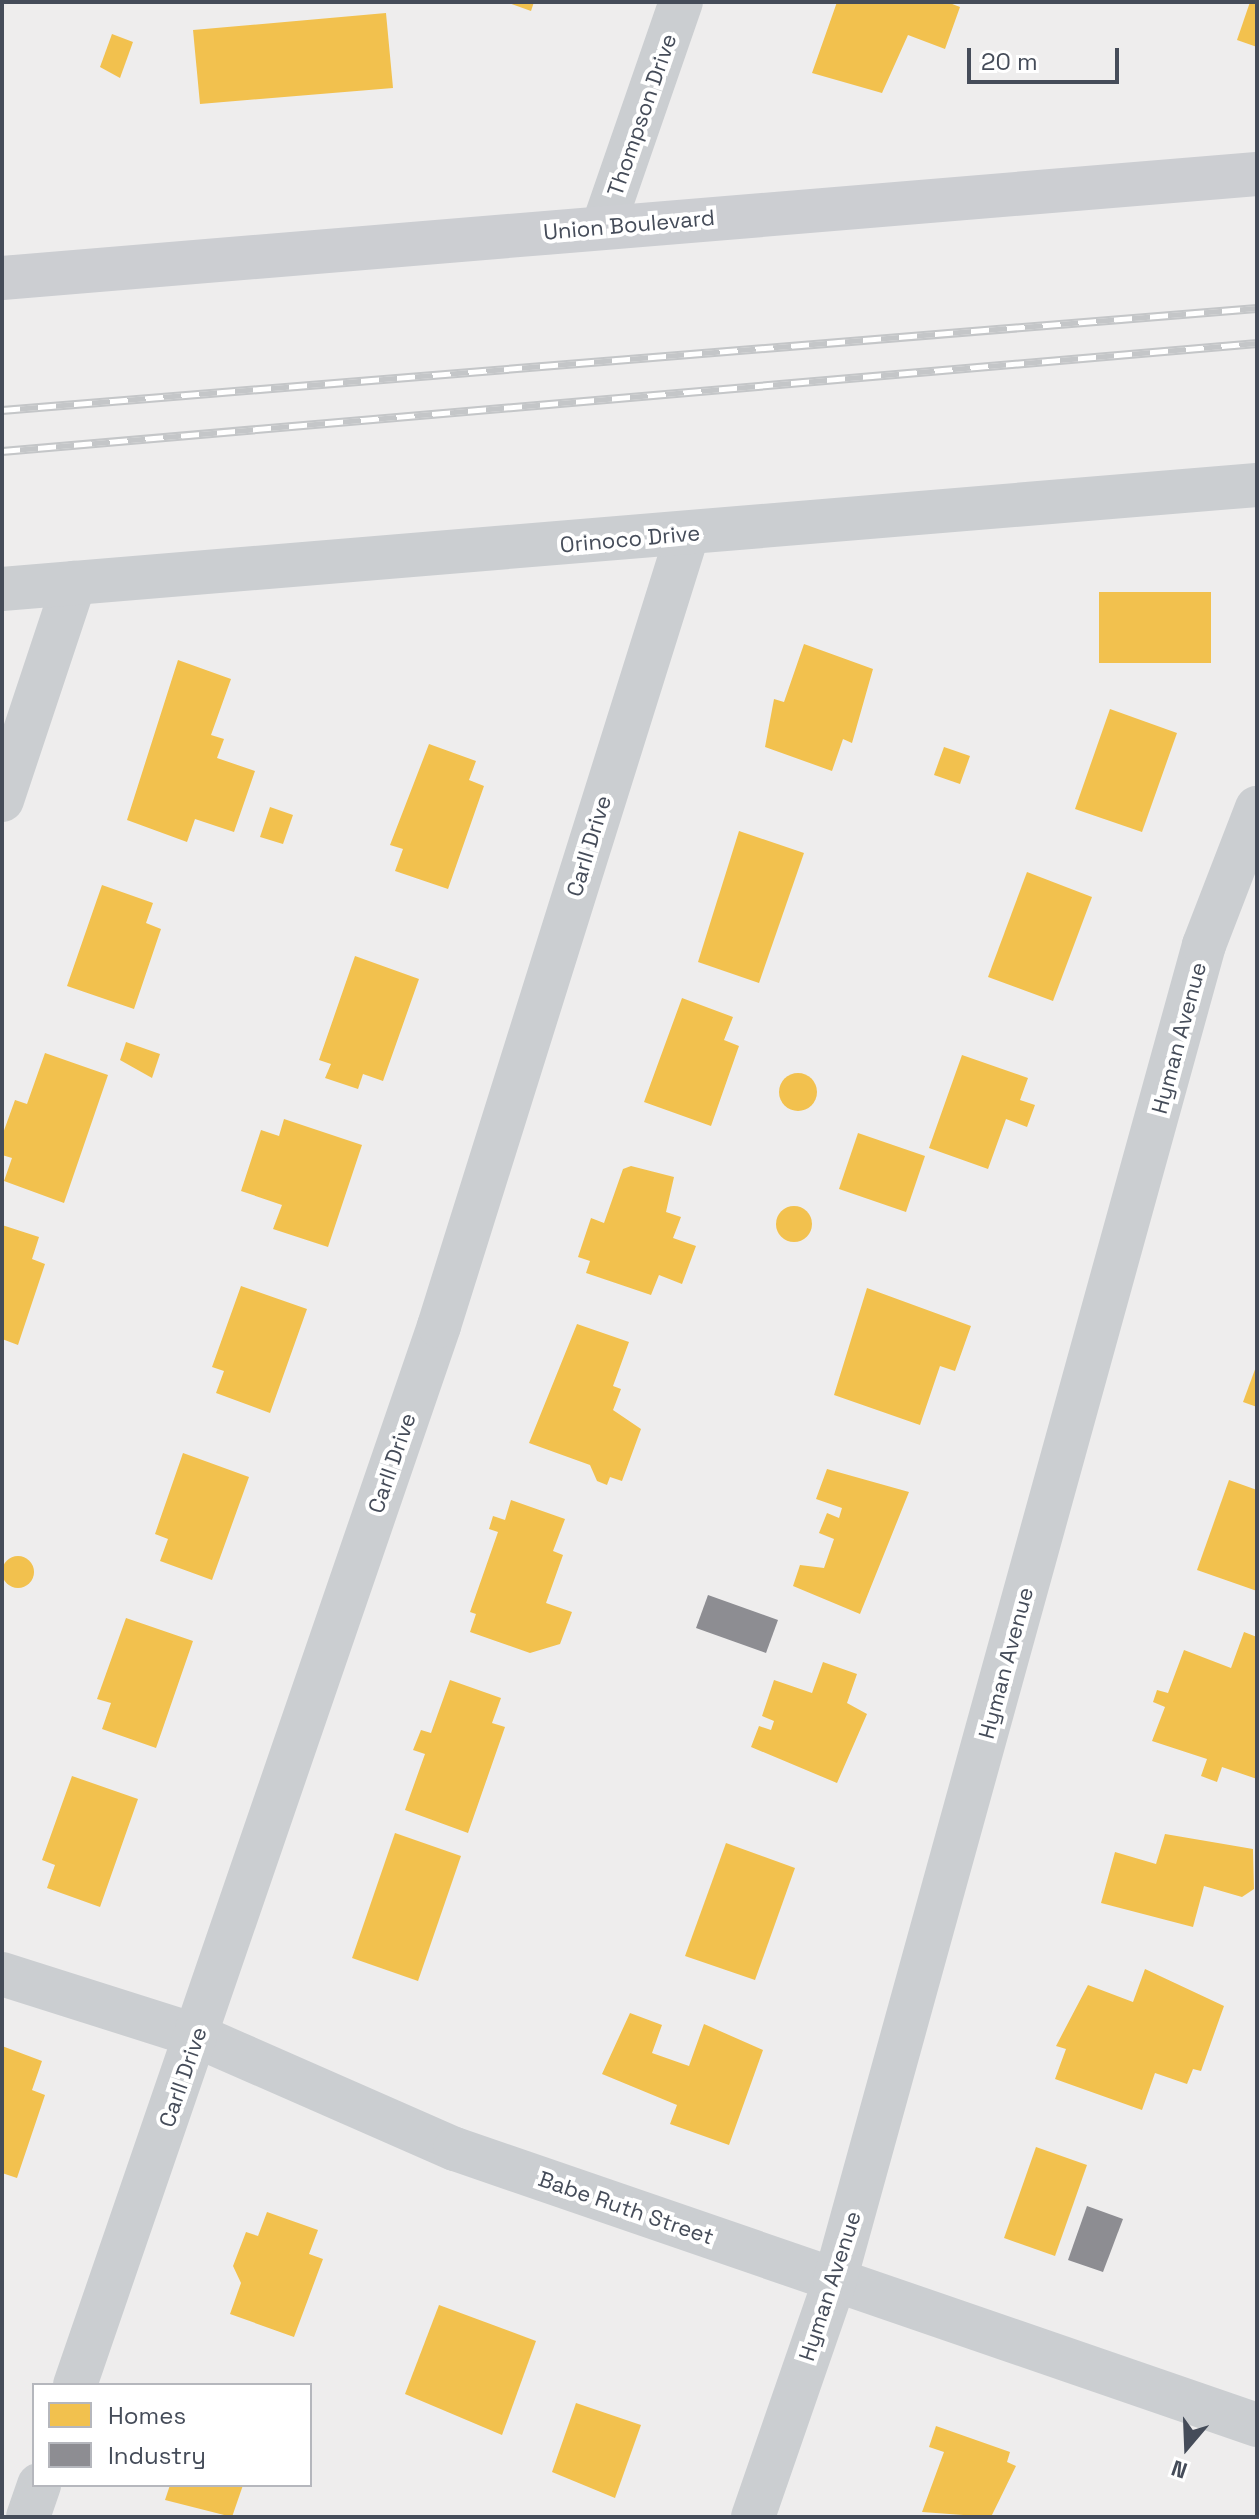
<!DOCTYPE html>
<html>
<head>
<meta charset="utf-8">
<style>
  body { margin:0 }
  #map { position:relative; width:1259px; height:2519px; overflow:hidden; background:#eeeded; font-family:"Space Grotesk",sans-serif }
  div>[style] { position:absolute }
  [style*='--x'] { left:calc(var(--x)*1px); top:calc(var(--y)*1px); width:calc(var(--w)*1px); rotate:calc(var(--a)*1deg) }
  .homes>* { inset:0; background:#f2c14e }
  .round { border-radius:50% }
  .industry>* { inset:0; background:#8d8d92 }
  .minor>* { height:44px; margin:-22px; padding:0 22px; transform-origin:22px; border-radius:22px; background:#cbced1 }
  .tertiary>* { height:44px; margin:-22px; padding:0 22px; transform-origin:22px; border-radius:22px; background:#cbced1 }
  .secondary>* { height:44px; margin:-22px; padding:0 22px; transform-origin:22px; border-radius:22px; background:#ccced2 }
  .rail>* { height:9px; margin-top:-4.5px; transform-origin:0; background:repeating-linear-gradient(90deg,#fff 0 18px,#c4c6c8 0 36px); box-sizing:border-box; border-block:2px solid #c4c6c8 }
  span { translate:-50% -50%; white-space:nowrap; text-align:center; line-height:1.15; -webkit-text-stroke:8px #fff; paint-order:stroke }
  .street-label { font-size:22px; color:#454c59 }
  .frame { position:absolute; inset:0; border:4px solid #454c59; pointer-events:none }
  .legend { position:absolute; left:32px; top:2383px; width:280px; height:104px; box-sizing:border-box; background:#fff; border:2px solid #b5b7bd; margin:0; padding:10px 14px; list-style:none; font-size:24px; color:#454c59 }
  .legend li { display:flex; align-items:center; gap:16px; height:40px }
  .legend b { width:40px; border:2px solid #b5b7bd }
  .north { position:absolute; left:1147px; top:2407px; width:80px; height:80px; -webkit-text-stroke:6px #fff; paint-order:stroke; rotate:199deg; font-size:22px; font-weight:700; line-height:32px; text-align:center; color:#454c59 }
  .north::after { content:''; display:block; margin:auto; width:28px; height:36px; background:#454c59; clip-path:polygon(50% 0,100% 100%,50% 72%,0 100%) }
  .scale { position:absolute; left:967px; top:48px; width:152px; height:36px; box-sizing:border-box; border:4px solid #454c59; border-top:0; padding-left:10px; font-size:24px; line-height:28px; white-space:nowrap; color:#454c59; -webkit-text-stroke:6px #fff; paint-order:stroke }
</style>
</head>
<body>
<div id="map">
  <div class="homes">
    <i style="clip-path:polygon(506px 2px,534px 2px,531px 11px)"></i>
    <i style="clip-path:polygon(837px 2px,947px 2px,960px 7px,945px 49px,908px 35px,882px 93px,812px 73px)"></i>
    <i style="clip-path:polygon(1250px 2px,1257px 2px,1257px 47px,1237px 40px)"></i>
    <i style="clip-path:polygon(386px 13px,393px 88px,200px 104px,193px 30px)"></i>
    <i style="clip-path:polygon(112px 34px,133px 42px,120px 78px,100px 67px)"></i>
    <i style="clip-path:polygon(1099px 592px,1211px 592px,1211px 663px,1099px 663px)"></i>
    <i style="clip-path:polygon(804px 644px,873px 669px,852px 743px,843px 739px,832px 771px,765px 747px,774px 699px,784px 702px)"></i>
    <i style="clip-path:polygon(178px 660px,231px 679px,211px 735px,224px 739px,217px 758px,255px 771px,234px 832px,195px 819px,187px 842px,127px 820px)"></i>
    <i style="clip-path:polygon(1110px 709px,1177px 733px,1142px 832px,1075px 809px)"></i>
    <i style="clip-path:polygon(429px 744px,476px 761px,469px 780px,484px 786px,448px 889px,395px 871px,403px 849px,390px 845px)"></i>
    <i style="clip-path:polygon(944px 747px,970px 756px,960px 784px,934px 775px)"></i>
    <i style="clip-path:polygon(270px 807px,293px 815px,283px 844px,260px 837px)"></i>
    <i style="clip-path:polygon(739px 831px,804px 853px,759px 983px,698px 962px)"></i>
    <i style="clip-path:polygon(1027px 872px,1092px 897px,1053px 1001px,988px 977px)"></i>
    <i style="clip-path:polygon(102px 885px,153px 903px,146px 923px,161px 929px,134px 1009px,67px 986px)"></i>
    <i style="clip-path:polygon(355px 956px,419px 979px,383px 1081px,363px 1074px,358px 1089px,325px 1078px,331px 1064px,319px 1060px)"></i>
    <i style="clip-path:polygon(682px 998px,733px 1017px,724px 1040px,739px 1046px,711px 1126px,644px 1102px)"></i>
    <i style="clip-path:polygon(126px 1042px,160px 1054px,152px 1078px,120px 1060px)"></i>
    <i style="clip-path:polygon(45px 1053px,108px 1075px,64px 1203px,4px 1181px,12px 1158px,2px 1155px,2px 1136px,15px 1100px,27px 1104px)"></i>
    <i style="clip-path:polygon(962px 1055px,1028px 1078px,1020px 1100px,1035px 1105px,1027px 1127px,1006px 1119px,988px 1169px,929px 1148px)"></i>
    <i class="round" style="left:779px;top:1073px;width:38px;height:38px"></i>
    <i style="clip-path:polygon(284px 1119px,362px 1145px,328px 1247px,273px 1229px,282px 1205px,241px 1191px,261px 1130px,279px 1136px)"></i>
    <i style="clip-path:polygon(858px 1133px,925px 1156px,906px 1212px,839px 1189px)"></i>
    <i style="clip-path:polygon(631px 1166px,674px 1177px,666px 1212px,681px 1217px,673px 1238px,696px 1246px,682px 1284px,659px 1275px,651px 1295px,586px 1273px,590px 1261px,578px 1257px,591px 1218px,604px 1223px,623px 1169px)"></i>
    <i class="round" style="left:776px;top:1206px;width:36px;height:36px"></i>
    <i style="clip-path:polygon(2px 1225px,39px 1237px,32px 1259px,45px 1264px,18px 1345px,2px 1339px)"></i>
    <i style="clip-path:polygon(241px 1286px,307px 1309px,270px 1413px,216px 1393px,224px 1371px,212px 1367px)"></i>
    <i style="clip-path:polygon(867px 1288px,971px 1326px,955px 1371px,940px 1366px,920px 1425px,834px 1395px)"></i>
    <i style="clip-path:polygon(577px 1324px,629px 1342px,613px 1386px,621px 1389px,613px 1410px,641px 1429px,622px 1481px,610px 1477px,607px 1485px,597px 1481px,590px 1465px,529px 1443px)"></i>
    <i style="clip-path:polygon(1257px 1364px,1257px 1407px,1243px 1402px)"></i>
    <i style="clip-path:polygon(183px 1453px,249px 1477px,212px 1580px,160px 1561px,168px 1539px,155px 1534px)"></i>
    <i style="clip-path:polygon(827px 1469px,909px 1492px,860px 1614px,793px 1586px,800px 1565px,824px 1568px,834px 1539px,819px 1533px,827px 1513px,839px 1518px,842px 1508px,816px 1499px)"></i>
    <i style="clip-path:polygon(1229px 1480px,1257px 1490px,1257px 1591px,1197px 1570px)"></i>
    <i style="clip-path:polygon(511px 1500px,565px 1519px,553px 1551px,563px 1555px,546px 1603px,572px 1612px,560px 1644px,530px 1653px,470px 1632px,476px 1614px,470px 1612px,498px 1532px,489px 1529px,493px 1516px,505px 1520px)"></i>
    <i class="round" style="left:2px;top:1556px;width:32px;height:32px"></i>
    <i style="clip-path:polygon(126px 1618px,193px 1641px,156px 1748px,102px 1729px,111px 1703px,97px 1699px)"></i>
    <i style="clip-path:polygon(1244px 1632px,1257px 1637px,1257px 1779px,1222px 1767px,1217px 1782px,1201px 1776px,1207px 1759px,1152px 1741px,1165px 1707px,1153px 1702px,1157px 1690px,1168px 1693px,1184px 1650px,1231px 1668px)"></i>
    <i style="clip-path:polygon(823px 1662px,857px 1674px,847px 1703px,867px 1714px,837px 1783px,751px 1747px,759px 1726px,771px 1730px,774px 1721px,762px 1716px,774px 1680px,812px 1693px)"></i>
    <i style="clip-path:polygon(450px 1680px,501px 1698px,492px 1723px,505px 1727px,468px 1833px,405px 1810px,425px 1754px,413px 1750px,421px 1730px,431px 1733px)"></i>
    <i style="clip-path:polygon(72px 1776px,138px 1799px,100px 1907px,47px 1888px,55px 1865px,42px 1860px)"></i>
    <i style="clip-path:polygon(395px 1833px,461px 1856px,418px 1981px,352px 1958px)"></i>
    <i style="clip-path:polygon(1165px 1834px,1253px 1849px,1254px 1889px,1242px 1897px,1204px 1886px,1193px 1927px,1101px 1903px,1115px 1852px,1156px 1864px)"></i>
    <i style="clip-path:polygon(726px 1843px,795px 1868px,755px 1980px,685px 1956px)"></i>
    <i style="clip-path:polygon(1145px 1969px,1224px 2006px,1201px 2071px,1193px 2069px,1187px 2084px,1155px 2073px,1142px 2110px,1055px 2079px,1066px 2049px,1056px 2046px,1088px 1985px,1133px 2002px)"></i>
    <i style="clip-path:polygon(630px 2013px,662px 2025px,652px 2053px,689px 2066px,704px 2024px,763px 2050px,729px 2145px,670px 2124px,677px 2105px,602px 2074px)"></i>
    <i style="clip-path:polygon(2px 2046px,42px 2061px,32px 2090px,45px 2095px,17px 2178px,2px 2173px)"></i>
    <i style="clip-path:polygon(1036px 2147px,1087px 2165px,1055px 2256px,1004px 2238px)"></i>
    <i style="clip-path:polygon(267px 2212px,318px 2230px,309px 2254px,323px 2259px,294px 2337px,230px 2314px,241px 2283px,233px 2266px,246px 2232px,258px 2236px)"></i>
    <i style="clip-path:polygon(439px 2305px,536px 2341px,502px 2435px,405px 2394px)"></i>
    <i style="clip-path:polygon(576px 2403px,641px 2425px,615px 2498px,552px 2472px)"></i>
    <i style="clip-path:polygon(936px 2426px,1010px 2452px,1007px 2462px,1016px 2466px,991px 2517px,922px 2512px,944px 2452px,929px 2447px)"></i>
    <i style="clip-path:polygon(170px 2485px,243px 2485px,232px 2517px,165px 2500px)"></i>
  </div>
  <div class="industry">
    <i style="clip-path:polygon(708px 1595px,778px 1620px,766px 1653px,696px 1628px)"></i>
    <i style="clip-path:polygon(1087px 2206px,1123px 2219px,1103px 2272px,1068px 2260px)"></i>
  </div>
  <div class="minor">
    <i style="--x:603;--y:227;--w:238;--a:-70.9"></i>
    <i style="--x:2;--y:800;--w:229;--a:-71.6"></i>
    <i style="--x:2;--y:1974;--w:205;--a:17.6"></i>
    <i style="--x:197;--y:2036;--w:282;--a:23.7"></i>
    <i style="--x:455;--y:2149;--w:848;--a:18.99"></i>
    <i style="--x:75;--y:2385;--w:1120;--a:-71.03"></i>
    <i style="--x:439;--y:1326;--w:829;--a:-72.59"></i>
    <i style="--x:28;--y:2517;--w:34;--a:-71"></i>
    <i style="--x:753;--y:2517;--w:251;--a:-70.9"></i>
    <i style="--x:835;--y:2280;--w:1385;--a:-74.55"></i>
    <i style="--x:1204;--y:945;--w:147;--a:-68.9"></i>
  </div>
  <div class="tertiary">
    <i style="--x:2;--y:589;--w:1259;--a:-4.74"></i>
  </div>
  <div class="secondary">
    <i style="--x:2;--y:278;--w:1259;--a:-4.74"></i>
  </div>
  <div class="rail">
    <i style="--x:2;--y:410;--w:1259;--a:-4.65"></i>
    <i style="--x:2;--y:451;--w:1260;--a:-4.92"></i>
  </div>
  <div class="street-label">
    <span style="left:642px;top:115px;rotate:-71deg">Thompson Drive</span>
    <span style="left:629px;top:225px;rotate:-5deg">Union Boulevard</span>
    <span style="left:630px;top:539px;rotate:-5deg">Orinoco Drive</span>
    <span style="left:589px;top:846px;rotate:-73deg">Carll Drive</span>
    <span style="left:1179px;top:1038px;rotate:-75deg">Hyman Avenue</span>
    <span style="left:392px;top:1463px;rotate:-71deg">Carll Drive</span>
    <span style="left:1006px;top:1663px;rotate:-75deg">Hyman Avenue</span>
    <span style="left:183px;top:2077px;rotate:-71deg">Carll Drive</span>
    <span style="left:626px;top:2208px;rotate:19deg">Babe Ruth Street</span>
    <span style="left:830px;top:2286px;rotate:-72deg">Hyman Avenue</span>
  </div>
  <div class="frame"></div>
  <ul class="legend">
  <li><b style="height:22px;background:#f2c14e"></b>Homes</li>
  <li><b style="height:22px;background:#8d8d92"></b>Industry</li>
  </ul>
  <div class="north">N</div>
  <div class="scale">20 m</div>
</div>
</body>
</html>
